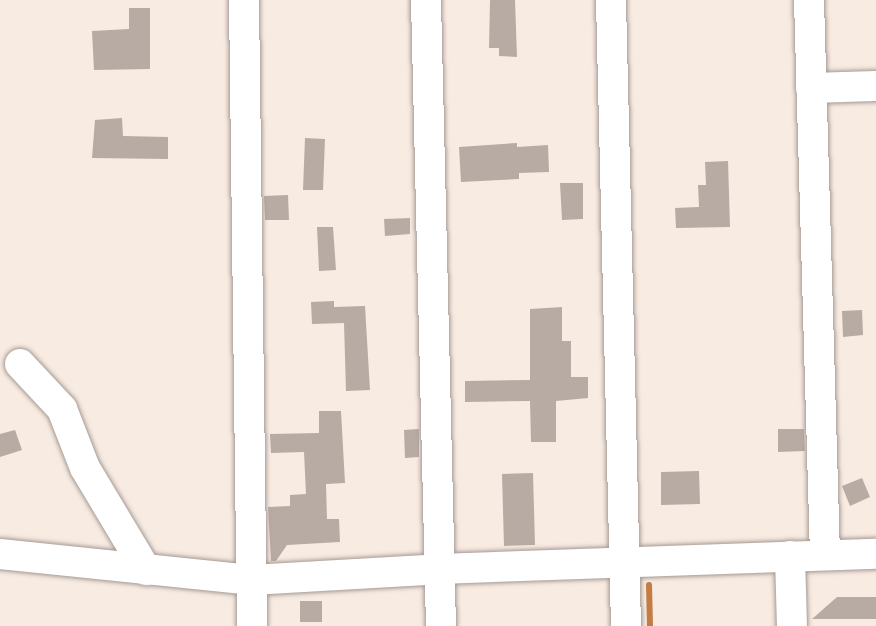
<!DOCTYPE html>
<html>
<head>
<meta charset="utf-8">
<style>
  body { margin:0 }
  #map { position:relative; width:876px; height:626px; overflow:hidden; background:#f7ebe2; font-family:Ubuntu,sans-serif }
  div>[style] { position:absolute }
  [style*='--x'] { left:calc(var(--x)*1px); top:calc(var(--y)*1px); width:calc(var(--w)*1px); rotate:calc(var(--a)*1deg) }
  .stream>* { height:6px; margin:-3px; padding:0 3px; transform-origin:3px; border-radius:3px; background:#c37c43 }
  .building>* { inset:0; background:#b7aba3 }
  .roads { filter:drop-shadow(0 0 2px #a59a92) drop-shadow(0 0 2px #a59a92) }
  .minor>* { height:30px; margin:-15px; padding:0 15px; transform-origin:15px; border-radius:15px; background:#fff }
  span { translate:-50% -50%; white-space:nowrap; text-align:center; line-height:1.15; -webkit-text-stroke:5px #fffaf6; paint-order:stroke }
</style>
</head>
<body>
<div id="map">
  <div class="stream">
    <i style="--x:649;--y:585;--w:41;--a:88.6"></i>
  </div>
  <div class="building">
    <i style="clip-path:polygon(490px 0,515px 0,517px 57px,499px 56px,499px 48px,489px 48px)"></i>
    <i style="clip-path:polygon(129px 8px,150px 8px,150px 69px,94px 70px,92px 31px,129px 29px)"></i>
    <i style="clip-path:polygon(122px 118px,123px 136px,168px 137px,168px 159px,92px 158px,95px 120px)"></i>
    <i style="clip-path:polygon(305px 138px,325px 139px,323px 190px,303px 190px)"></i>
    <i style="clip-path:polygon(517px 143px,517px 147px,548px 145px,549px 172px,519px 173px,519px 179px,461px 182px,459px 147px)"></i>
    <i style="clip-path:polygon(728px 161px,730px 227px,676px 228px,675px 208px,699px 207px,698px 185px,706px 185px,705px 162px)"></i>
    <i style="clip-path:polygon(560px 183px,583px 183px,583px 219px,562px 220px)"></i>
    <i style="clip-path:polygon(288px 195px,289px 220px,265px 220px,264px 196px)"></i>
    <i style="clip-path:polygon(410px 218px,410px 234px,385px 236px,384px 219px)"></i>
    <i style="clip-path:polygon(317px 227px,333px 227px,336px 270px,319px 271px)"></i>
    <i style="clip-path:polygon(334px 301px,334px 307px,365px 306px,370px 390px,346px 391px,344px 323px,312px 324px,311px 302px)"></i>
    <i style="clip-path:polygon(562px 307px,562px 341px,571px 341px,571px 377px,588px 377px,588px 398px,556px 401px,556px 442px,531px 442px,530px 401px,465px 402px,465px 381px,530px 380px,530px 309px)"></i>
    <i style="clip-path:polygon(862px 310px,863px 335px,843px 337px,842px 311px)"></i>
    <i style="clip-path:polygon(319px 411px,341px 411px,345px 483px,326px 484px,327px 519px,339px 519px,340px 542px,287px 545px,276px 561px,271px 561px,268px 507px,290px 506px,290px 495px,306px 494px,304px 452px,271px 453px,270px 434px,319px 433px)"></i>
    <i style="clip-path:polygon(419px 429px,419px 457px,405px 458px,404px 430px)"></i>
    <i style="clip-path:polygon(778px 429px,804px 429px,805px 451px,778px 452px)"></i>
    <i style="clip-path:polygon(15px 430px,22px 450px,0 457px,0 434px)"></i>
    <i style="clip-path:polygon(699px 471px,700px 504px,661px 505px,661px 472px)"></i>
    <i style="clip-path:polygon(533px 473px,535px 545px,504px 546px,502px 474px)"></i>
    <i style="clip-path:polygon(862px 478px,870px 497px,850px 506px,842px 486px)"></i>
    <i style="clip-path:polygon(837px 597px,876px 597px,876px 619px,812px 619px)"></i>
    <i style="clip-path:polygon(300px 601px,322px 601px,322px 622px,300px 622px)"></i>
  </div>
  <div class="roads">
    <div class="minor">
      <i style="--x:244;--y:0;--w:626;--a:89.27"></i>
      <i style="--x:426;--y:0;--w:626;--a:88.63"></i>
      <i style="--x:611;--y:0;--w:626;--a:88.63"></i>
      <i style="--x:809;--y:0;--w:555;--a:88.35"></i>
      <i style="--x:811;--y:88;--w:65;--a:-1.8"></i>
      <i style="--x:20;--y:364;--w:62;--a:47"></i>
      <i style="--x:62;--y:409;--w:63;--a:68.7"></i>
      <i style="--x:85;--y:468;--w:119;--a:59.1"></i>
      <i style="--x:0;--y:554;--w:252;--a:5.9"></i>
      <i style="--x:251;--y:580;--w:188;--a:-3.3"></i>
      <i style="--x:439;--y:569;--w:437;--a:-2"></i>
      <i style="--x:790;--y:556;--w:70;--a:88.4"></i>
    </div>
  </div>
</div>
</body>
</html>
